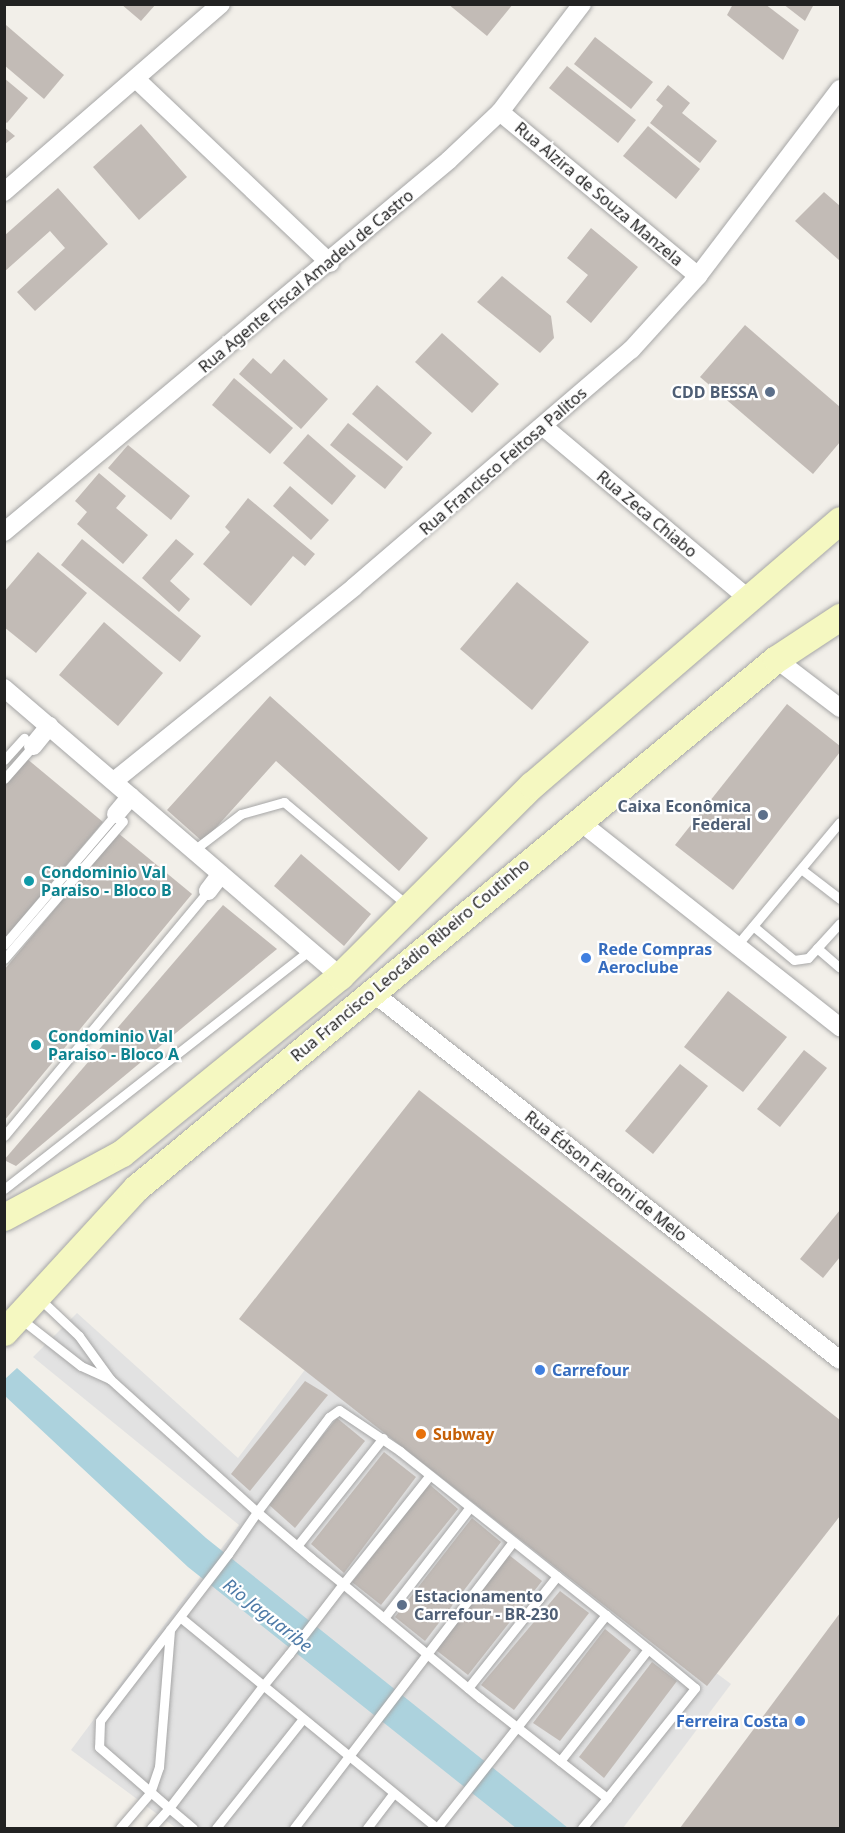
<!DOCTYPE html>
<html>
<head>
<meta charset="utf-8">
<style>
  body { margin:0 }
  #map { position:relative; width:845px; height:1833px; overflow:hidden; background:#f2efe9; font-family:"Noto Sans",sans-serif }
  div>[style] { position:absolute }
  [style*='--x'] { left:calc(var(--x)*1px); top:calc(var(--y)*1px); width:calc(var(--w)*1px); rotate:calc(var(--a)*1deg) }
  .parking>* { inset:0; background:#e2e2e2 }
  .water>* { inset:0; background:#acd2dd }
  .building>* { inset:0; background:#c2bbb6 }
  .roads { filter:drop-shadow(0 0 2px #a6a6a6) drop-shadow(0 0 2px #a6a6a6) }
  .lane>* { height:9px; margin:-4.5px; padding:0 4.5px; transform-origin:4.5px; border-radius:4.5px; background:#fff }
  .street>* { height:18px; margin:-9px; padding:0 9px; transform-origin:9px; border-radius:9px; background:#fff }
  .secondary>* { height:27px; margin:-13.5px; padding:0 13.5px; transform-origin:13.5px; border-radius:13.5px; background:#f5f8c1 }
  .dots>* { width:16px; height:16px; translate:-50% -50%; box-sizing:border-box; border:3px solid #fff; border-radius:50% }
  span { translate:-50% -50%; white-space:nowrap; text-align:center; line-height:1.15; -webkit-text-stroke:4.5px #fff; paint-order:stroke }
  .street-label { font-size:16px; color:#222 }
  .service-label { font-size:16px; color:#4e5e75; font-weight:700 }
  .right { translate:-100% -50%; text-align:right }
  .left { translate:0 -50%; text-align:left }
  .culture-label { font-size:16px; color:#0d838f; font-weight:700 }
  .shop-label { font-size:16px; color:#366cbe; font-weight:700 }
  .food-label { font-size:16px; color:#c56008; font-weight:700 }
  .water-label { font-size:18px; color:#4e7aa7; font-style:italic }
  .frame { position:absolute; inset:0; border:6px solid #222; pointer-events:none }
</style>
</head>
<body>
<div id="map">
  <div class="parking">
    <i style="clip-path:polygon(77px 1313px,238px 1458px,307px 1367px,731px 1684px,623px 1828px,176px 1828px,71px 1750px,239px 1525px,33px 1357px)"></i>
  </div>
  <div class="water">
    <i style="clip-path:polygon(17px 1368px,206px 1538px,568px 1828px,516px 1828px,188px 1567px,5px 1396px,5px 1379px)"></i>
  </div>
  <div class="building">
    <i style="clip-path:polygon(121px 4px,156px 4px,141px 21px)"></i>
    <i style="clip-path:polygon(448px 4px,513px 4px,487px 36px)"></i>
    <i style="clip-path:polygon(733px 4px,765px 4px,799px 30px,783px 60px,727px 15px)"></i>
    <i style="clip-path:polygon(783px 4px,814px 4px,805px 21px)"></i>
    <i style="clip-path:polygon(6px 25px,64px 75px,44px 99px,4px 65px)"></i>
    <i style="clip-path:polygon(595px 37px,653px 82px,631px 109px,574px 64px)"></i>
    <i style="clip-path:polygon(567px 66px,636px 120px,618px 143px,549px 88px)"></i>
    <i style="clip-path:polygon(4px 78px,28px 98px,7px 123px,4px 121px)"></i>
    <i style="clip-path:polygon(668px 85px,690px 103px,682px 113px,717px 141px,700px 163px,650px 123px,663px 106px,656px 100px)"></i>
    <i style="clip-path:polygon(141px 124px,187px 177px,139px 220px,93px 167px)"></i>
    <i style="clip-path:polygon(648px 126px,700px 169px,676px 199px,623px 156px)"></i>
    <i style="clip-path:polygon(4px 127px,15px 136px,4px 145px)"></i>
    <i style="clip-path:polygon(58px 188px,108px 244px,35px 311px,17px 292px,65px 248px,50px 231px,4px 272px,4px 236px)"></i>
    <i style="clip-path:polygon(824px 192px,840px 206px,840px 261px,795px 221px)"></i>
    <i style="clip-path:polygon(591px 228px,638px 267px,591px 323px,566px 302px,588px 275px,567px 258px)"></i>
    <i style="clip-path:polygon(502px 276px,551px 316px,554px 338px,540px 353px,477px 302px)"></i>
    <i style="clip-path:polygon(745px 325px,840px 407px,840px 442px,813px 474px,700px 377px)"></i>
    <i style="clip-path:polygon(442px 333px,499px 384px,472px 413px,415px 362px)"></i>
    <i style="clip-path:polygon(253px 358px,271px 374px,284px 359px,328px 399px,301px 429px,239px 374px)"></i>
    <i style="clip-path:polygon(234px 378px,293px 428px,270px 454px,212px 405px)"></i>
    <i style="clip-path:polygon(377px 385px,432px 433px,407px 461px,352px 414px)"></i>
    <i style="clip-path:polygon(348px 423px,403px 467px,385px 489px,330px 445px)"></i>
    <i style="clip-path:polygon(308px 434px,356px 476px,332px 505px,283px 463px)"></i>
    <i style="clip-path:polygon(128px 445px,190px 496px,171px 520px,108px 468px)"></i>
    <i style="clip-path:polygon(99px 473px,126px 496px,116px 508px,148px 535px,123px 564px,77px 524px,87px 512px,75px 501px)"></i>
    <i style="clip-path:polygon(290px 486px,329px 520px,311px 540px,273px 506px)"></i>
    <i style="clip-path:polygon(248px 498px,315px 554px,305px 566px,293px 556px,251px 606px,203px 564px,230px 532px,225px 527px)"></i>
    <i style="clip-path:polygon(82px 539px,201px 636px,180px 662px,61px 565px)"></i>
    <i style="clip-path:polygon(176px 539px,194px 554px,170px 581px,190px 599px,179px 612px,142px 578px)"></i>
    <i style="clip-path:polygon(38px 552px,87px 593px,36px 653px,4px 627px,4px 592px)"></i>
    <i style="clip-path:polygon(517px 582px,589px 642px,532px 710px,460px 649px)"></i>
    <i style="clip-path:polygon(104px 622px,163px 673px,118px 726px,59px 675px)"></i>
    <i style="clip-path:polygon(270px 696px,428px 838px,399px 871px,276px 761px,203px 842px,167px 810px)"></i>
    <i style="clip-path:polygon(787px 704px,840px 746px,840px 752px,733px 890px,675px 845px)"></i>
    <i style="clip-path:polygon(26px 758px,103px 822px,4px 939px,4px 784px)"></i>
    <i style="clip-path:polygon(118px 833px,192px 894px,4px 1121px,4px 970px)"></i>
    <i style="clip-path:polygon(301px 854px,371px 914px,344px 946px,274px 886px)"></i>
    <i style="clip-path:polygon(223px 905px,277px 949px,16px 1166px,4px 1160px)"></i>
    <i style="clip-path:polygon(728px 991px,787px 1037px,743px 1092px,684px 1047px)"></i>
    <i style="clip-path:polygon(804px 1050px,827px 1068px,780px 1127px,757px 1109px)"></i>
    <i style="clip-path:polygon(680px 1064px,708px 1086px,653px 1154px,625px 1131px)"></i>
    <i style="clip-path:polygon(419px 1090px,840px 1420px,840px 1516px,707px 1686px,239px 1319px)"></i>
    <i style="clip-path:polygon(840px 1210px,840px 1257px,823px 1278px,800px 1259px)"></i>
    <i style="clip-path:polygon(305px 1381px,328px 1395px,250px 1491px,231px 1474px)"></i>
    <i style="clip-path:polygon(337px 1418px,365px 1441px,295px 1528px,267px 1503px)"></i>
    <i style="clip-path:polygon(384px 1452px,416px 1477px,344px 1573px,311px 1544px)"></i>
    <i style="clip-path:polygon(429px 1484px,458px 1509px,381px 1605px,352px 1582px)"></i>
    <i style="clip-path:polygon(472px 1518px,501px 1542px,425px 1641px,395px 1617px)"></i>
    <i style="clip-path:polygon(509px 1555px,542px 1581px,468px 1675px,436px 1650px)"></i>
    <i style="clip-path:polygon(560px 1591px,589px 1613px,514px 1710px,481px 1685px)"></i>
    <i style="clip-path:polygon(840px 1613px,840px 1828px,680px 1828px)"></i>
    <i style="clip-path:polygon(605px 1629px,631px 1650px,560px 1741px,533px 1723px)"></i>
    <i style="clip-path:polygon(652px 1662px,677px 1681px,604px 1778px,579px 1757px)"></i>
  </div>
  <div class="roads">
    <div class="lane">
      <i style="--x:4;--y:760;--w:30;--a:-48"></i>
      <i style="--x:4;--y:779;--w:44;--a:-48.7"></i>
      <i style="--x:194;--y:850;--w:59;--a:-37.5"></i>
      <i style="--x:241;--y:814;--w:45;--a:-15.6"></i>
      <i style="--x:284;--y:802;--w:159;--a:39.9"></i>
      <i style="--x:801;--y:869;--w:49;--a:37.6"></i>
      <i style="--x:753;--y:926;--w:53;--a:39.7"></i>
      <i style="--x:794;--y:960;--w:14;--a:-8"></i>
      <i style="--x:808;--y:958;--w:47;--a:-47.6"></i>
      <i style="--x:4;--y:945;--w:172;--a:-49.5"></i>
      <i style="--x:737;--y:945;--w:160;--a:-50.1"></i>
      <i style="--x:817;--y:948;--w:30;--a:41"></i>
      <i style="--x:4;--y:959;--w:182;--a:-49.2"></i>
      <i style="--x:4;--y:1136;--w:319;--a:-50.2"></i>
      <i style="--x:4;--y:1189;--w:388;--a:-38"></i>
      <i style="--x:21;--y:1319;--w:76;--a:38.1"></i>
      <i style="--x:81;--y:1366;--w:32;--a:24"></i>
      <i style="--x:110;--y:1379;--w:53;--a:-125.8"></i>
      <i style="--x:79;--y:1336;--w:55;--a:-136.5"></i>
      <i style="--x:110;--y:1379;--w:198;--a:42.1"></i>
      <i style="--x:257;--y:1512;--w:71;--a:40.4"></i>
      <i style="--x:311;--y:1558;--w:41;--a:39.1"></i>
      <i style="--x:343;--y:1584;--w:178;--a:39.8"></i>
      <i style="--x:480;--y:1698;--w:162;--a:38.2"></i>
      <i style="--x:607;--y:1798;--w:141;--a:-51.3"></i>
      <i style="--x:695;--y:1688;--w:61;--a:-140.3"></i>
      <i style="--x:648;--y:1649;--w:54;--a:-141"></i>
      <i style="--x:606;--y:1615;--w:263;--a:-141.5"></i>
      <i style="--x:400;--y:1451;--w:73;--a:-146.1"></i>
      <i style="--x:339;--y:1410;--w:12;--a:145"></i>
      <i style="--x:329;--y:1417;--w:119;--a:127.2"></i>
      <i style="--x:257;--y:1512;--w:51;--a:124.6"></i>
      <i style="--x:228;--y:1554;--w:210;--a:127.5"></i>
      <i style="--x:100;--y:1721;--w:26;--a:92"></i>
      <i style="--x:99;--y:1747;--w:93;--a:41.1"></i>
      <i style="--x:169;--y:1808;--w:153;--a:-52.5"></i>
      <i style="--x:262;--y:1687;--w:43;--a:-50.7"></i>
      <i style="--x:289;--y:1654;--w:88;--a:-52.4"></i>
      <i style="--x:343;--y:1584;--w:139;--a:-51.4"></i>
      <i style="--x:297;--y:1546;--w:138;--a:-51.5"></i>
      <i style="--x:180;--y:1617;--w:333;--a:39.4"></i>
      <i style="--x:384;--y:1618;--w:140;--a:-52.2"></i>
      <i style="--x:468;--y:1688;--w:143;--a:-51.5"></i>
      <i style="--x:560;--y:1761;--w:142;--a:-51.8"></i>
      <i style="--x:120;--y:1828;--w:46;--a:-49.4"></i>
      <i style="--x:150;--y:1793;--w:28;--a:-71"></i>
      <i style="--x:159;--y:1767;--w:138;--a:-85.4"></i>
      <i style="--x:151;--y:1828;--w:27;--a:-48"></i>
      <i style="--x:169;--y:1808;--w:31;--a:40"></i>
      <i style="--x:216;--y:1828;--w:138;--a:-51.5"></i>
      <i style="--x:294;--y:1828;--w:360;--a:-52.6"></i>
      <i style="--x:367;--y:1828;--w:43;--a:-52.6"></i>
      <i style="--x:437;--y:1828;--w:272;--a:-51.6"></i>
      <i style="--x:582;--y:1828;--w:39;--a:-50"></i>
    </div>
    <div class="street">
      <i style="--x:137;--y:80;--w:266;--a:43.5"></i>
      <i style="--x:500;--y:112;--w:257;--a:39.6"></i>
      <i style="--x:4;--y:192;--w:287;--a:-40.9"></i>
      <i style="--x:545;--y:428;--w:268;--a:40"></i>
      <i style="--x:4;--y:532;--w:580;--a:-39.89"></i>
      <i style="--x:449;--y:160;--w:70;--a:-43.3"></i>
      <i style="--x:500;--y:112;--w:136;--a:-52.8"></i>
      <i style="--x:776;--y:659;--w:81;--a:37.4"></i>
      <i style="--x:4;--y:688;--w:443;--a:40.6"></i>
      <i style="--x:33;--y:746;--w:26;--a:-51"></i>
      <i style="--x:114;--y:781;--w:309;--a:-38.9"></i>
      <i style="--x:354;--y:587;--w:365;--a:-40.6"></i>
      <i style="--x:631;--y:350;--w:100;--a:-47.8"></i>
      <i style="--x:698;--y:276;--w:235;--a:-52.8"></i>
      <i style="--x:116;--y:814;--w:23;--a:-50"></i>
      <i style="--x:579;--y:821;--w:333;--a:38.3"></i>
      <i style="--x:208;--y:891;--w:21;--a:-53"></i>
      <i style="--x:372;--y:992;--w:595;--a:38.18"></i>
    </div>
    <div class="secondary">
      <i style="--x:4;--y:1217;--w:134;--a:-28.5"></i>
      <i style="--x:122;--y:1153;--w:281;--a:-39.1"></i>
      <i style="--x:340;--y:976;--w:271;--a:-44.9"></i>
      <i style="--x:532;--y:785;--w:406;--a:-40.7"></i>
      <i style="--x:4;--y:1332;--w:195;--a:-47.5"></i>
      <i style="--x:136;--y:1188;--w:830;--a:-39.58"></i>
      <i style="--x:776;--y:659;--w:77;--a:-33.3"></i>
    </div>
  </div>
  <div class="dots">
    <i style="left:770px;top:392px;background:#5c6f8a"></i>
    <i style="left:763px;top:815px;background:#5c6f8a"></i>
    <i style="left:29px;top:881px;background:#0f9aa8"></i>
    <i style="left:586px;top:958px;background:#3f7fe0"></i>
    <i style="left:36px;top:1045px;background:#0f9aa8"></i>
    <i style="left:540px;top:1370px;background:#3f7fe0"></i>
    <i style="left:421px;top:1434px;background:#e8710a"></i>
    <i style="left:402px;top:1605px;background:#5c6f8a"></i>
    <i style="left:800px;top:1721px;background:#3f7fe0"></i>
  </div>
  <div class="street-label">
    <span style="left:599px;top:194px;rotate:40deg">Rua Alzira de Souza Manzela</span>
    <span style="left:306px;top:281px;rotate:-40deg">Rua Agente Fiscal Amadeu de Castro</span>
    <span style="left:503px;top:461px;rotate:-41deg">Rua Francisco Feitosa Palitos</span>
    <span style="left:647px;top:514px;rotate:40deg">Rua Zeca Chiabo</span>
    <span style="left:410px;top:960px;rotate:-40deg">Rua Francisco Leocádio Ribeiro Coutinho</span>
    <span style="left:606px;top:1176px;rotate:38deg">Rua Édson Falconi de Melo</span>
  </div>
  <div class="service-label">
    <span class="right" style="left:758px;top:392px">CDD BESSA</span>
    <span class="right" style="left:751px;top:815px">Caixa Econômica<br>Federal</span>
    <span class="left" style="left:414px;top:1605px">Estacionamento<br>Carrefour - BR-230</span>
  </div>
  <div class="culture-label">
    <span class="left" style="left:41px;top:881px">Condominio Val<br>Paraiso - Bloco B</span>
    <span class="left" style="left:48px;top:1045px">Condominio Val<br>Paraiso - Bloco A</span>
  </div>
  <div class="shop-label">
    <span class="left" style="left:598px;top:958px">Rede Compras<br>Aeroclube</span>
    <span class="left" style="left:552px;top:1370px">Carrefour</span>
    <span class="right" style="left:788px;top:1721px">Ferreira Costa</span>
  </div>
  <div class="food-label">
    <span class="left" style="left:433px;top:1434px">Subway</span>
  </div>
  <div class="water-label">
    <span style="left:268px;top:1615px;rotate:38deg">Rio Jaguaribe</span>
  </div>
  <div class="frame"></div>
</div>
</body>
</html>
